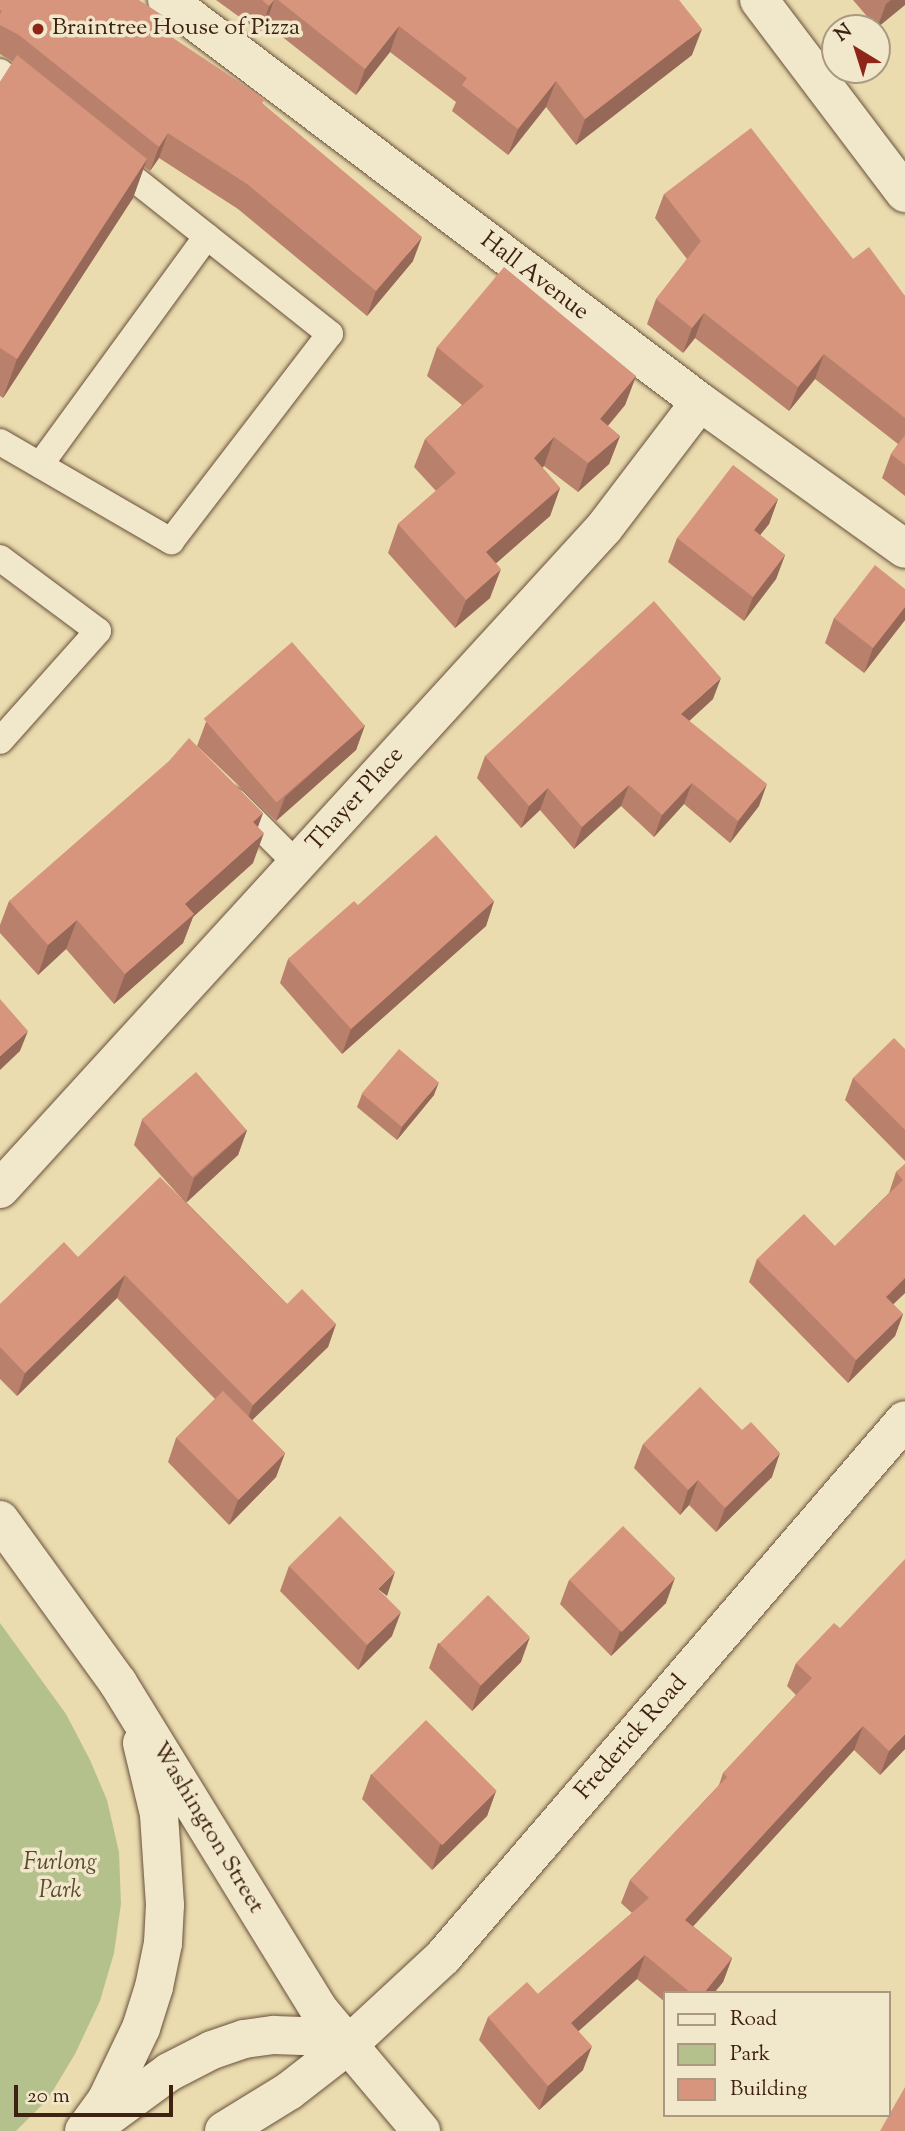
<!DOCTYPE html>
<html>
<head>
<meta charset="utf-8">
<style>
  body { margin:0 }
  #map { position:relative; width:905px; height:2131px; overflow:hidden; background:#eadcaf; font-family:"Sorts Mill Goudy",serif }
  div>[style] { position:absolute }
  .green>* { inset:0; background:#b5c18c }
  .roads { filter:drop-shadow(0 0 2px #6a503a) drop-shadow(0 0 2px #6a503a) }
  .service>* { height:26px; margin:-13px; padding:0 13px; transform-origin:13px; border-radius:13px; background:#f1e8cb }
  .minor>* { height:38px; margin:-19px; padding:0 19px; transform-origin:19px; border-radius:19px; background:#f1e8cb }
  .secondary>* { height:38px; margin:-19px; padding:0 19px; transform-origin:19px; border-radius:19px; background:#f1e8cb }
  .wall>* { inset:0; background:#b9806c }
  .shaded-wall>* { inset:0; background:#966858 }
  .building>* { inset:0; background:#d7957e; transform-origin:0 0 }
  .dots>* { width:19px; height:19px; translate:-50% -50%; box-sizing:border-box; border:4px solid #f1e8cb; border-radius:50% }
  span { translate:-50% -50%; white-space:nowrap; text-align:center; line-height:1.15; -webkit-text-stroke:7px #f1e8cb; paint-order:stroke }
  .poi-label { font-size:24px; color:#3f2113 }
  .left { translate:0 -50%; text-align:left }
  .street-label { font-size:24px; color:#3f2113 }
  .park-label { font-size:24px; color:#5c4931; font-style:italic }
  .legend { position:absolute; left:663px; top:1991px; width:228px; height:126px; box-sizing:border-box; background:#f1e8cb; border:2px solid #aa9881; margin:0; padding:9px 12px; list-style:none; font-size:21px; color:#3f2113 }
  .legend li { display:flex; align-items:center; gap:14px; height:35px }
  .legend b { width:35px; border:2px solid #aa9881 }
  .north { position:absolute; left:821px; top:14px; width:70px; height:70px; box-sizing:border-box; background:#f1e8cb; border:2px solid #aa9881; border-radius:50%; rotate:322deg; font-size:19px; font-weight:700; line-height:28px; text-align:center; color:#3f2113 }
  .north::after { content:''; display:block; margin:auto; width:24px; height:32px; background:#8f2418; clip-path:polygon(50% 0,100% 100%,50% 72%,0 100%) }
  .scale { position:absolute; left:14px; top:2085px; width:159px; height:32px; box-sizing:border-box; border:4px solid #3f2113; border-top:0; padding-left:9px; font-size:21px; line-height:24px; white-space:nowrap; color:#3f2113; -webkit-text-stroke:5px #f1e8cb; paint-order:stroke }
</style>
</head>
<body>
<div id="map">
  <div class="green">
    <i style="clip-path:polygon(0 1623px,66px 1714px,90px 1760px,107px 1800px,119px 1852px,121px 1904px,114px 1953px,100px 2001px,75px 2054px,48px 2099px,16px 2131px,0 2131px)"></i>
  </div>
  <div class="roads">
    <div class="service">
      <i style="left:0;top:72px;width:42px;rotate:38.2deg"></i>
      <i style="left:0;top:442px;width:198px;rotate:30.1deg"></i>
      <i style="left:171px;top:541px;width:261px;rotate:-52.5deg"></i>
      <i style="left:330px;top:334px;width:278px;rotate:-141.6deg"></i>
      <i style="left:40px;top:465px;width:283px;rotate:-53.9deg"></i>
      <i style="left:0;top:558px;width:122px;rotate:36.7deg"></i>
      <i style="left:98px;top:631px;width:147px;rotate:131.7deg"></i>
      <i style="left:234px;top:801px;width:89px;rotate:45deg"></i>
    </div>
    <div class="minor">
      <i style="left:167px;top:0;width:668px;rotate:37.02deg"></i>
      <i style="left:700px;top:402px;width:252px;rotate:35.6deg"></i>
      <i style="left:0;top:1189px;width:895px;rotate:-47.58deg"></i>
      <i style="left:604px;top:528px;width:158px;rotate:-52.7deg"></i>
      <i style="left:347px;top:2046px;width:131px;rotate:-42.8deg"></i>
      <i style="left:443px;top:1957px;width:708px;rotate:-49.29deg"></i>
    </div>
    <div class="secondary">
      <i style="left:759px;top:0;width:242px;rotate:52.9deg"></i>
      <i style="left:0;top:1520px;width:201px;rotate:54.1deg"></i>
      <i style="left:118px;top:1683px;width:385px;rotate:58.4deg"></i>
      <i style="left:320px;top:2011px;width:157px;rotate:49.9deg"></i>
      <i style="left:101px;top:2122px;width:84px;rotate:-36.3deg"></i>
      <i style="left:169px;top:2072px;width:48px;rotate:-27.1deg"></i>
      <i style="left:212px;top:2050px;width:34px;rotate:-19deg"></i>
      <i style="left:244px;top:2039px;width:30px;rotate:-8deg"></i>
      <i style="left:274px;top:2035px;width:35px;rotate:2deg"></i>
      <i style="left:309px;top:2036px;width:39px;rotate:15deg"></i>
      <i style="left:84px;top:2131px;width:39px;rotate:-54deg"></i>
      <i style="left:107px;top:2099px;width:79px;rotate:-64.4deg"></i>
      <i style="left:141px;top:2028px;width:43px;rotate:-72.4deg"></i>
      <i style="left:154px;top:1987px;width:45px;rotate:-78.4deg"></i>
      <i style="left:163px;top:1943px;width:38px;rotate:-87deg"></i>
      <i style="left:165px;top:1905px;width:91px;rotate:-93.8deg"></i>
      <i style="left:159px;top:1814px;width:73px;rotate:-103.5deg"></i>
      <i style="left:224px;top:2131px;width:76px;rotate:-31.6deg"></i>
      <i style="left:289px;top:2091px;width:73px;rotate:-37.8deg"></i>
    </div>
  </div>
  <div class="wall">
    <i style="clip-path:polygon(0 0,168px 19px,164px 32px,263px 104px,413px 261px,367px 316px,238px 209px,159px 158px,150px 171px,144px 167px,133px 198px,3px 398px,0 396px,0 82px,13px 62px,0 54px)"></i>
    <i style="clip-path:polygon(216px 0,679px 0,692px 55px,576px 145px,546px 107px,508px 155px,452px 111px,456px 102px,390px 52px,356px 95px,266px 24px,260px 32px)"></i>
    <i style="clip-path:polygon(853px 0,905px 0,877px 28px)"></i>
    <i style="clip-path:polygon(664px 194px,853px 259px,905px 296px,905px 496px,882px 478px,891px 454px,898px 444px,815px 379px,789px 411px,695px 338px,683px 353px,647px 324px,656px 299px,687px 259px,655px 218px)"></i>
    <i style="clip-path:polygon(437px 347px,636px 376px,625px 405px,608px 426px,620px 436px,609px 464px,578px 492px,544px 466px,542px 467px,560px 488px,550px 516px,496px 563px,490px 598px,455px 628px,388px 553px,398px 524px,436px 491px,414px 467px,425px 439px,462px 405px,427px 376px)"></i>
    <i style="clip-path:polygon(778px 499px,769px 524px,760px 535px,785px 555px,776px 579px,744px 621px,668px 562px,677px 538px)"></i>
    <i style="clip-path:polygon(905px 589px,905px 620px,864px 673px,825px 643px,834px 618px)"></i>
    <i style="clip-path:polygon(713px 699px,689px 721px,759px 806px,730px 843px,684px 804px,654px 837px,621px 806px,574px 849px,540px 810px,521px 828px,477px 778px,485px 756px)"></i>
    <i style="clip-path:polygon(206px 722px,365px 725px,356px 750px,276px 821px,197px 746px)"></i>
    <i style="clip-path:polygon(263px 813px,258px 827px,253px 863px,193px 917px,183px 943px,114px 1004px,66px 949px,38px 975px,0 933px,0 925px,9px 901px)"></i>
    <i style="clip-path:polygon(494px 901px,486px 926px,342px 1054px,280px 983px,288px 959px,358px 905px)"></i>
    <i style="clip-path:polygon(905px 1049px,905px 1161px,845px 1100px,853px 1078px)"></i>
    <i style="clip-path:polygon(362px 1094px,434px 1095px,397px 1140px,357px 1107px)"></i>
    <i style="clip-path:polygon(142px 1120px,247px 1130px,238px 1155px,186px 1202px,287px 1304px,336px 1324px,328px 1347px,252px 1420px,285px 1453px,276px 1477px,229px 1525px,168px 1462px,176px 1438px,215px 1399px,117px 1298px,17px 1396px,0 1379px,0 1304px,78px 1257px,182px 1199px,134px 1145px)"></i>
    <i style="clip-path:polygon(905px 1164px,905px 1293px,893px 1304px,903px 1314px,895px 1336px,848px 1383px,749px 1282px,757px 1259px,835px 1246px,889px 1193px,896px 1172px)"></i>
    <i style="clip-path:polygon(643px 1444px,772px 1477px,716px 1532px,689px 1505px,680px 1515px,634px 1468px)"></i>
    <i style="clip-path:polygon(289px 1566px,386px 1597px,392px 1636px,358px 1670px,280px 1591px)"></i>
    <i style="clip-path:polygon(569px 1580px,666px 1603px,611px 1656px,560px 1604px)"></i>
    <i style="clip-path:polygon(438px 1643px,521px 1662px,472px 1711px,429px 1668px)"></i>
    <i style="clip-path:polygon(796px 1663px,905px 1749px,880px 1775px,854px 1750px,693px 1926px,732px 1958px,723px 1982px,714px 1993px,665px 1993px,665px 2002px,637px 1979px,578px 2031px,583px 2070px,539px 2110px,479px 2040px,488px 2017px,538px 1994px,632px 1913px,621px 1903px,630px 1880px,719px 1785px,723px 1773px,796px 1695px,787px 1686px)"></i>
    <i style="clip-path:polygon(371px 1774px,496px 1791px,487px 1816px,432px 1870px,362px 1799px)"></i>
  </div>
  <div class="shaded-wall">
    <i style="clip-path:polygon(274px 0,266px 24px,260px 32px,269px 6px)"></i>
    <i style="clip-path:polygon(891px 0,905px 0,905px 5px,877px 28px,886px 4px)"></i>
    <i style="clip-path:polygon(399px 26px,390px 52px,356px 95px,365px 69px)"></i>
    <i style="clip-path:polygon(702px 29px,692px 55px,576px 145px,585px 119px)"></i>
    <i style="clip-path:polygon(556px 81px,546px 107px,508px 155px,518px 129px)"></i>
    <i style="clip-path:polygon(168px 133px,159px 158px,150px 171px,159px 147px)"></i>
    <i style="clip-path:polygon(147px 159px,133px 198px,3px 398px,17px 359px)"></i>
    <i style="clip-path:polygon(422px 237px,413px 261px,367px 316px,376px 291px)"></i>
    <i style="clip-path:polygon(704px 313px,695px 338px,683px 353px,692px 328px)"></i>
    <i style="clip-path:polygon(824px 354px,815px 379px,789px 411px,798px 387px)"></i>
    <i style="clip-path:polygon(636px 376px,625px 405px,589px 448px,600px 419px)"></i>
    <i style="clip-path:polygon(620px 436px,609px 464px,578px 492px,588px 463px)"></i>
    <i style="clip-path:polygon(554px 437px,544px 466px,524px 487px,534px 458px)"></i>
    <i style="clip-path:polygon(560px 488px,550px 516px,476px 581px,486px 552px)"></i>
    <i style="clip-path:polygon(778px 499px,769px 524px,745px 554px,754px 530px)"></i>
    <i style="clip-path:polygon(785px 555px,776px 579px,744px 621px,753px 597px)"></i>
    <i style="clip-path:polygon(501px 569px,490px 598px,455px 628px,466px 600px)"></i>
    <i style="clip-path:polygon(905px 607px,905px 620px,864px 673px,873px 648px)"></i>
    <i style="clip-path:polygon(721px 678px,713px 699px,673px 736px,681px 714px)"></i>
    <i style="clip-path:polygon(365px 725px,356px 750px,276px 821px,285px 797px)"></i>
    <i style="clip-path:polygon(692px 783px,684px 804px,654px 837px,662px 815px)"></i>
    <i style="clip-path:polygon(767px 784px,759px 806px,730px 843px,738px 821px)"></i>
    <i style="clip-path:polygon(629px 785px,621px 806px,574px 849px,582px 827px)"></i>
    <i style="clip-path:polygon(548px 788px,540px 810px,521px 828px,529px 806px)"></i>
    <i style="clip-path:polygon(263px 813px,252px 842px,253px 822px)"></i>
    <i style="clip-path:polygon(264px 833px,253px 863px,193px 917px,183px 943px,114px 1004px,125px 974px,185px 904px)"></i>
    <i style="clip-path:polygon(494px 901px,486px 926px,342px 1054px,351px 1029px)"></i>
    <i style="clip-path:polygon(77px 920px,66px 949px,38px 975px,48px 945px)"></i>
    <i style="clip-path:polygon(28px 1031px,20px 1051px,0 1070px,0 1056px)"></i>
    <i style="clip-path:polygon(439px 1082px,434px 1095px,397px 1140px,402px 1127px)"></i>
    <i style="clip-path:polygon(247px 1130px,238px 1155px,186px 1203px,194px 1178px)"></i>
    <i style="clip-path:polygon(125px 1275px,117px 1298px,17px 1396px,25px 1373px)"></i>
    <i style="clip-path:polygon(905px 1278px,905px 1293px,878px 1319px,886px 1297px)"></i>
    <i style="clip-path:polygon(903px 1314px,895px 1336px,848px 1383px,856px 1360px)"></i>
    <i style="clip-path:polygon(336px 1324px,328px 1347px,244px 1428px,253px 1405px)"></i>
    <i style="clip-path:polygon(285px 1453px,276px 1477px,229px 1525px,238px 1500px)"></i>
    <i style="clip-path:polygon(780px 1453px,772px 1477px,716px 1532px,725px 1508px)"></i>
    <i style="clip-path:polygon(698px 1480px,689px 1505px,680px 1515px,688px 1490px)"></i>
    <i style="clip-path:polygon(395px 1572px,387px 1596px,378px 1589px)"></i>
    <i style="clip-path:polygon(675px 1578px,666px 1603px,611px 1656px,620px 1631px)"></i>
    <i style="clip-path:polygon(401px 1612px,392px 1636px,358px 1670px,367px 1645px)"></i>
    <i style="clip-path:polygon(530px 1637px,521px 1662px,472px 1711px,480px 1686px)"></i>
    <i style="clip-path:polygon(863px 1726px,854px 1750px,677px 1944px,685px 1920px)"></i>
    <i style="clip-path:polygon(905px 1734px,905px 1749px,880px 1775px,889px 1751px)"></i>
    <i style="clip-path:polygon(496px 1791px,487px 1816px,432px 1870px,440px 1845px)"></i>
    <i style="clip-path:polygon(645px 1955px,637px 1979px,562px 2046px,571px 2023px)"></i>
    <i style="clip-path:polygon(732px 1958px,723px 1982px,714px 1993px,704px 1993px)"></i>
    <i style="clip-path:polygon(592px 2046px,583px 2070px,539px 2110px,548px 2086px)"></i>
  </div>
  <div class="building">
    <i style="clip-path:polygon(0 0,139px 0,168px 19px,161px 30px,265px 99px,262px 103px,422px 237px,376px 291px,247px 184px,168px 133px,159px 147px,19px 35px,0 25px,0 14px,2px 11px,0 10px)"></i>
    <i style="clip-path:polygon(262px 0,274px 0,269px 6px)"></i>
    <i style="clip-path:polygon(278px 0,679px 0,702px 29px,585px 119px,556px 81px,518px 129px,462px 85px,467px 78px,399px 26px,365px 69px)"></i>
    <i style="clip-path:polygon(17px 55px,147px 159px,17px 359px,0 348px,0 82px)"></i>
    <i style="clip-path:polygon(751px 128px,853px 259px,869px 247px,905px 296px,905px 418px,824px 354px,798px 387px,704px 313px,692px 328px,656px 299px,701px 241px,664px 194px)"></i>
    <i style="clip-path:polygon(504px 267px,636px 376px,600px 419px,620px 436px,588px 463px,554px 437px,534px 458px,560px 488px,486px 552px,501px 569px,466px 600px,398px 524px,456px 473px,425px 439px,484px 386px,437px 347px)"></i>
    <i style="clip-path:polygon(905px 435px,905px 465px,891px 454px)"></i>
    <i style="clip-path:polygon(733px 465px,778px 499px,754px 530px,785px 555px,753px 597px,677px 538px)"></i>
    <i style="clip-path:polygon(875px 565px,905px 589px,905px 607px,873px 648px,834px 618px)"></i>
    <i style="clip-path:polygon(654px 601px,721px 678px,681px 714px,767px 784px,738px 821px,692px 783px,662px 815px,629px 785px,582px 827px,548px 788px,529px 806px,485px 756px)"></i>
    <i style="left:292px;top:642px;width:111px;height:117px;rotate:49deg"></i>
    <i style="clip-path:polygon(189px 738px,263px 813px,253px 822px,264px 833px,185px 904px,194px 914px,125px 974px,77px 920px,48px 945px,9px 901px,169px 761px)"></i>
    <i style="clip-path:polygon(436px 835px,494px 901px,351px 1029px,288px 959px,354px 901px,358px 905px)"></i>
    <i style="clip-path:polygon(0 999px,28px 1031px,0 1056px)"></i>
    <i style="clip-path:polygon(894px 1038px,905px 1049px,905px 1130px,853px 1078px)"></i>
    <i style="left:399px;top:1049px;width:52px;height:58px;rotate:40deg"></i>
    <i style="left:196px;top:1072px;width:77px;height:72px;rotate:49deg"></i>
    <i style="clip-path:polygon(905px 1164px,905px 1278px,886px 1297px,903px 1314px,856px 1360px,757px 1259px,804px 1214px,835px 1246px,903px 1180px,896px 1172px)"></i>
    <i style="clip-path:polygon(160px 1177px,287px 1304px,302px 1289px,336px 1324px,253px 1405px,125px 1275px,25px 1373px,0 1347px,0 1304px,64px 1242px,78px 1257px)"></i>
    <i style="clip-path:polygon(700px 1387px,742px 1430px,751px 1422px,780px 1453px,725px 1508px,698px 1480px,688px 1490px,643px 1444px)"></i>
    <i style="left:223px;top:1391px;width:88px;height:66px;rotate:45deg"></i>
    <i style="clip-path:polygon(340px 1516px,395px 1572px,378px 1589px,401px 1612px,367px 1645px,289px 1566px)"></i>
    <i style="left:623px;top:1526px;width:74px;height:76px;rotate:45deg"></i>
    <i style="clip-path:polygon(905px 1559px,905px 1734px,889px 1751px,863px 1726px,685px 1920px,732px 1958px,704px 1993px,691px 1993px,645px 1955px,571px 2023px,592px 2046px,548px 2086px,488px 2017px,527px 1982px,538px 1994px,649px 1898px,630px 1880px,727px 1777px,723px 1773px,812px 1678px,796px 1663px,834px 1623px,840px 1628px)"></i>
    <i style="left:488px;top:1595px;width:59px;height:69px;rotate:45deg"></i>
    <i style="left:426px;top:1720px;width:100px;height:77px;rotate:45deg"></i>
    <i style="clip-path:polygon(905px 2087px,905px 2131px,880px 2131px,889px 2115px)"></i>
  </div>
  <div class="dots">
    <i style="left:38px;top:29px;background:#8f2418"></i>
  </div>
  <div class="poi-label">
    <span class="left" style="left:52px;top:29px">Braintree House of Pizza</span>
  </div>
  <div class="street-label">
    <span style="left:534px;top:277px;rotate:37deg">Hall Avenue</span>
    <span style="left:356px;top:800px;rotate:-48deg">Thayer Place</span>
    <span style="left:632px;top:1738px;rotate:-49deg">Frederick Road</span>
    <span style="left:207px;top:1828px;rotate:59deg">Washington Street</span>
  </div>
  <div class="park-label">
    <span style="left:60px;top:1878px">Furlong<br>Park</span>
  </div>
  <ul class="legend">
  <li><b style="height:9px;background:#f1e8cb"></b>Road</li>
  <li><b style="height:19px;background:#b5c18c"></b>Park</li>
  <li><b style="height:19px;background:#d7957e"></b>Building</li>
  </ul>
  <div class="north">N</div>
  <div class="scale">20 m</div>
</div>
</body>
</html>
